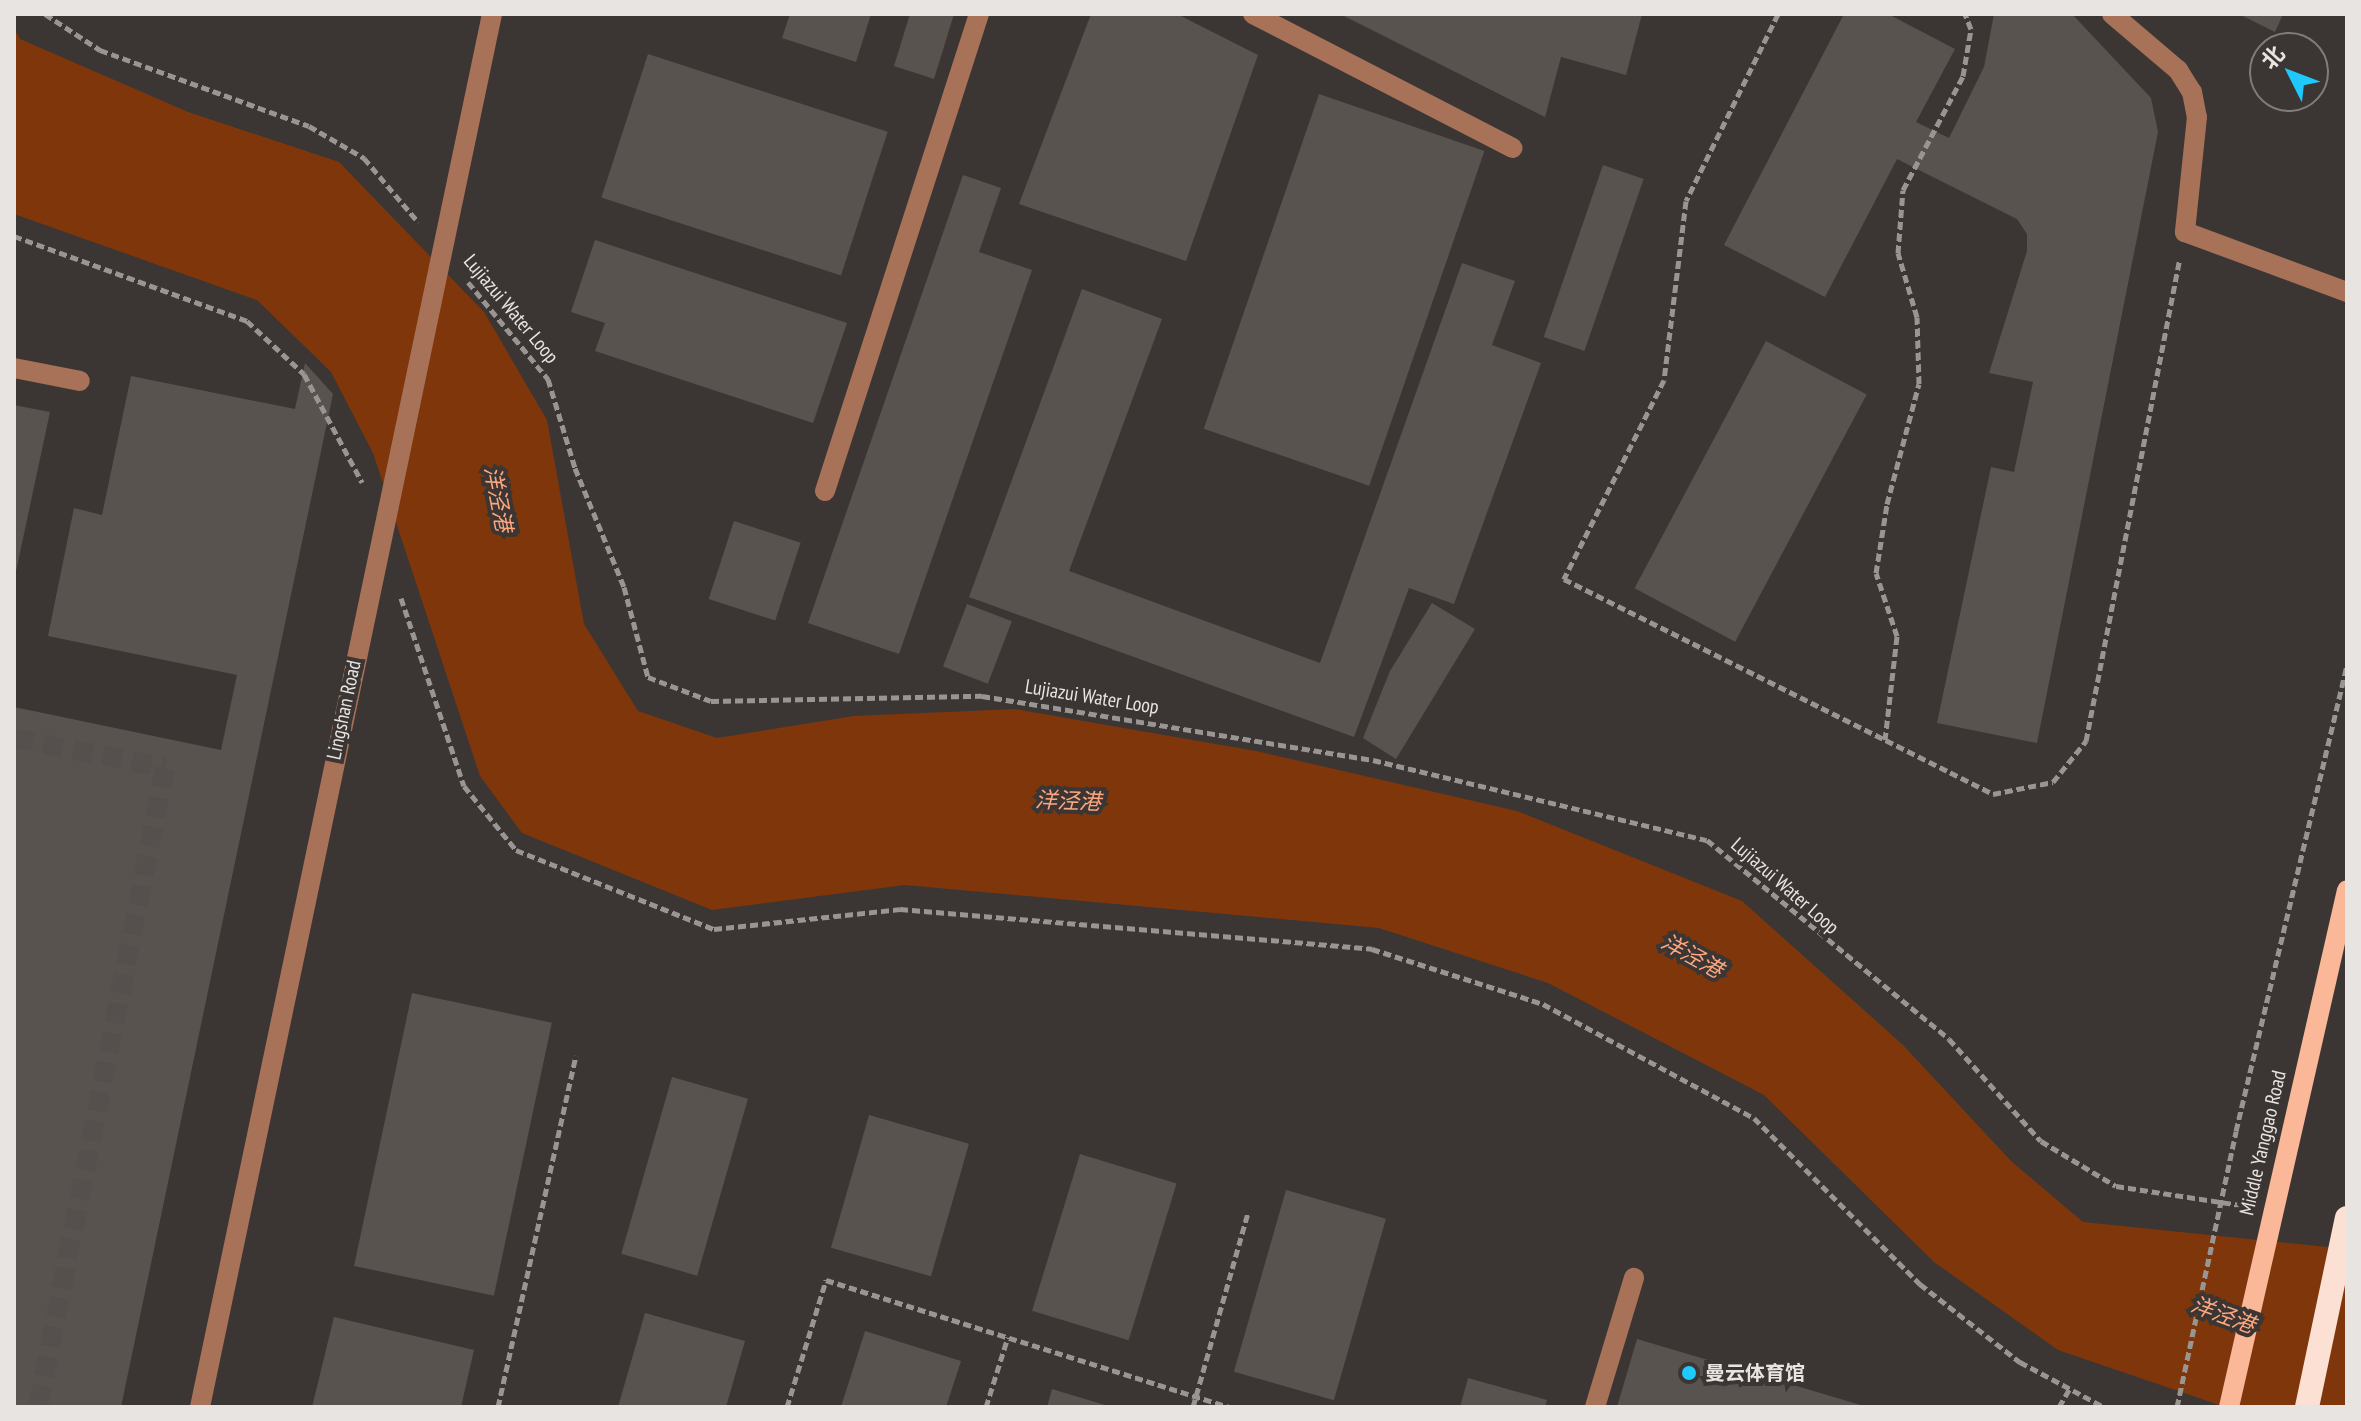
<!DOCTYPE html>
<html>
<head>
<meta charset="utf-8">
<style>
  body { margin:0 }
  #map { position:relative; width:2361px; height:1421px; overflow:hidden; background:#3b3633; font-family:"PT Sans Narrow","Noto Sans SC",sans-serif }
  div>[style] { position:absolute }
  .water>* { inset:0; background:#7f360b }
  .building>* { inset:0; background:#595350; transform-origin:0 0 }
  .minor-tunnel>* { height:20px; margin-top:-10px; transform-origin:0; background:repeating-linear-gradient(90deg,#55504d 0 20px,transparent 0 30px) }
  .path>* { height:5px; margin-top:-2.5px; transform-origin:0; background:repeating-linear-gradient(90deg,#999592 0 8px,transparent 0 12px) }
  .minor>* { height:20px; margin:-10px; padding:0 10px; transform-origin:10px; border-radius:10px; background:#a87259 }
  .major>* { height:20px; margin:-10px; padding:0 10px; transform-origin:10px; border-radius:10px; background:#fab899 }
  .highway>* { height:24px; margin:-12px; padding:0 12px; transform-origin:12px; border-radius:12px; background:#fbe0d3 }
  .dots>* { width:22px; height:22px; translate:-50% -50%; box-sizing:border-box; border:4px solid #3b3633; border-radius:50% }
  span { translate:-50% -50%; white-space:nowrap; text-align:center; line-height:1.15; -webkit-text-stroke:8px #3b3633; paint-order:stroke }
  .street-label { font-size:20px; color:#e7e4e2 }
  .poi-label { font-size:20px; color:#e7e4e2; font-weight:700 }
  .left { translate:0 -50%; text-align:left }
  .water-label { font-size:22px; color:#fca77f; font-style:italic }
  .frame { position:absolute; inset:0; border:16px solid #e7e4e2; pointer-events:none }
  .north { position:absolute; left:2249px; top:32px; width:80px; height:80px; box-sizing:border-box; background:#3b3633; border:2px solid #807c79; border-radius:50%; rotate:312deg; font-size:22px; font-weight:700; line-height:32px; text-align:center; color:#e7e4e2 }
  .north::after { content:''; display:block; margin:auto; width:28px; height:36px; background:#20c9fd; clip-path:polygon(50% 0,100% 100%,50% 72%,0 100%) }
</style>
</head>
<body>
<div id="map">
  <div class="water">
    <i style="clip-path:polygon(14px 28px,20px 39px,188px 112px,339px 162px,484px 312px,547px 420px,584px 624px,638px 711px,717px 738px,854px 716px,1015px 709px,1256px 751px,1517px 811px,1742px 901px,1903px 1045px,2011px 1161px,2083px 1222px,2347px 1249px,2347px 1407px,2225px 1407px,2058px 1350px,1934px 1262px,1764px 1095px,1548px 983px,1379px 928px,905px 885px,712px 910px,522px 833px,480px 776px,373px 453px,331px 372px,257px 300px,14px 214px)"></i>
  </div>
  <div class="building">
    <i style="clip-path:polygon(790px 14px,871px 14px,856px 62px,782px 38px)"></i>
    <i style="clip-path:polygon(910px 14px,954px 14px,934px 79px,894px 66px)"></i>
    <i style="clip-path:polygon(1091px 14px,1177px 14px,1258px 55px,1186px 261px,1019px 204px)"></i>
    <i style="clip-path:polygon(1340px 14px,1642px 14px,1626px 75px,1561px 57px,1545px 117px)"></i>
    <i style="clip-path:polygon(1844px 14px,1888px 14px,1955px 49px,1916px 122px,1949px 138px,1984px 67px,1994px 14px,2072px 14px,2151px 98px,2158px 132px,2037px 743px,1937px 723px,1991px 467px,2014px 472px,2033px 382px,1989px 373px,2027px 251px,2027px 234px,2017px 219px,1897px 159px,1825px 297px,1724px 245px)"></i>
    <i style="clip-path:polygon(2239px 14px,2283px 14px,2275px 32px)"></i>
    <i style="left:648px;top:54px;width:252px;height:151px;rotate:18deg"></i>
    <i style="left:1319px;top:94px;width:175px;height:354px;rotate:19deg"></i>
    <i style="left:1603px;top:165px;width:43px;height:182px;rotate:19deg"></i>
    <i style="clip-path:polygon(963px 175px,1001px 188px,979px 252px,1032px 270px,899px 654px,808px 623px)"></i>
    <i style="clip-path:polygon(595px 240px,847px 323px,813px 423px,595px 351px,605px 323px,571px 312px)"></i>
    <i style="clip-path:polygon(1462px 263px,1515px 281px,1492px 345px,1541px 363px,1454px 604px,1409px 588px,1354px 737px,969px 597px,1082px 289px,1162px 319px,1069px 571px,1320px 663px)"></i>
    <i style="left:1766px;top:341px;width:114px;height:280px;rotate:28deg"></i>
    <i style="clip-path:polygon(305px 363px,333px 394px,121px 1407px,14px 1407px,14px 707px,221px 750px,237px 675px,48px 636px,74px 508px,102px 515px,131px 376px,295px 409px)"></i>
    <i style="clip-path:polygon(14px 405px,50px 412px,15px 576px,14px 576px)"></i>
    <i style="left:734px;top:521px;width:70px;height:82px;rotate:18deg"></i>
    <i style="clip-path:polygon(1432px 603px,1475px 629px,1396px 759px,1363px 738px,1390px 671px)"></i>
    <i style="left:967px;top:604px;width:48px;height:67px;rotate:21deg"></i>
    <i style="left:412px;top:993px;width:143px;height:279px;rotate:12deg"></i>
    <i style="left:672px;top:1077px;width:79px;height:184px;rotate:16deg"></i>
    <i style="left:869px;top:1115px;width:104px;height:138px;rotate:16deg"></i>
    <i style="left:1080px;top:1154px;width:101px;height:164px;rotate:17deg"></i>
    <i style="left:1286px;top:1190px;width:104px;height:189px;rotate:16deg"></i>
    <i style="clip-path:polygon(645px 1313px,745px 1341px,726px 1407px,618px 1407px)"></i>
    <i style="clip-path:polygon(334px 1317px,474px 1350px,461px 1407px,312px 1407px)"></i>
    <i style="clip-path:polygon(865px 1331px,961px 1361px,946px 1407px,841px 1407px)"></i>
    <i style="clip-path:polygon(1637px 1339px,1864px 1406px,1864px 1407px,1617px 1407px)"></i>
    <i style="clip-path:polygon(1468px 1378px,1547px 1400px,1545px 1407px,1460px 1407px)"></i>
    <i style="clip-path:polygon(1052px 1389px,1108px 1406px,1108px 1407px,1047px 1407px)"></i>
  </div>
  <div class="minor-tunnel">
    <i style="left:14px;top:738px;width:154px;rotate:11.2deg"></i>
    <i style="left:165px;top:768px;width:651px;rotate:101.24deg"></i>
  </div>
  <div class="path">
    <i style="left:45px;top:14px;width:66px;rotate:33.2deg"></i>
    <i style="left:100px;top:50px;width:222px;rotate:20deg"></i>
    <i style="left:309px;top:126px;width:64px;rotate:30.2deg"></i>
    <i style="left:364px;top:158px;width:84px;rotate:49.8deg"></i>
    <i style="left:1778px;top:14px;width:208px;rotate:116.2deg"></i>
    <i style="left:1686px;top:201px;width:180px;rotate:97deg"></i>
    <i style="left:1664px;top:380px;width:223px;rotate:116.7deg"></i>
    <i style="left:1564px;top:579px;width:480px;rotate:26.6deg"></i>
    <i style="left:1993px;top:794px;width:61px;rotate:-11.3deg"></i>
    <i style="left:2053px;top:782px;width:53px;rotate:-51.2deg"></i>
    <i style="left:2086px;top:741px;width:489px;rotate:-79deg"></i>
    <i style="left:14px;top:236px;width:248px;rotate:20deg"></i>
    <i style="left:247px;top:321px;width:78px;rotate:42.9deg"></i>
    <i style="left:304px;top:374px;width:123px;rotate:61.8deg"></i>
    <i style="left:468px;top:282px;width:126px;rotate:50.5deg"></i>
    <i style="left:548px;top:379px;width:93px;rotate:73.1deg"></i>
    <i style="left:575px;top:468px;width:129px;rotate:67.6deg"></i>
    <i style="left:624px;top:587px;width:93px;rotate:75.1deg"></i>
    <i style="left:648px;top:677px;width:67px;rotate:20.9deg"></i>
    <i style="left:711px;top:701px;width:271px;rotate:-1.1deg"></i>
    <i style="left:982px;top:696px;width:396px;rotate:9.3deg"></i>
    <i style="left:1373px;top:760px;width:343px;rotate:13.5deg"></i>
    <i style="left:1707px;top:840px;width:313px;rotate:39.4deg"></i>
    <i style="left:1949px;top:1039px;width:137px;rotate:48deg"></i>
    <i style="left:2041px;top:1141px;width:87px;rotate:31deg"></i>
    <i style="left:2116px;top:1186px;width:133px;rotate:8.7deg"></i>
    <i style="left:401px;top:598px;width:198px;rotate:71.5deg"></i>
    <i style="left:464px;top:786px;width:82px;rotate:50.9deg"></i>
    <i style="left:516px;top:850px;width:213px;rotate:21.8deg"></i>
    <i style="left:714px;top:929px;width:187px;rotate:-6.1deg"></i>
    <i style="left:900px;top:909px;width:474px;rotate:4.8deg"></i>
    <i style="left:1372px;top:949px;width:180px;rotate:17.8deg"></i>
    <i style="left:1543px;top:1004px;width:240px;rotate:28.4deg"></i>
    <i style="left:1754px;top:1118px;width:235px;rotate:45deg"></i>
    <i style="left:1920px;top:1284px;width:127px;rotate:38deg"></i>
    <i style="left:2020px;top:1362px;width:95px;rotate:28.2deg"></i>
    <i style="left:1885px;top:740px;width:105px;rotate:-83.4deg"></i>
    <i style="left:1897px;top:636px;width:66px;rotate:-108.4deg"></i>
    <i style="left:1876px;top:573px;width:70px;rotate:-80.9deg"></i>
    <i style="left:1887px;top:504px;width:124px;rotate:-75.1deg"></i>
    <i style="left:1919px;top:384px;width:67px;rotate:-91.7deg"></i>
    <i style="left:1917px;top:317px;width:67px;rotate:-106.5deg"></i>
    <i style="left:1898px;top:253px;width:63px;rotate:-85.5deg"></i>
    <i style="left:1903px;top:190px;width:129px;rotate:-62.2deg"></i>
    <i style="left:1963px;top:76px;width:48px;rotate:-80.3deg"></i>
    <i style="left:1971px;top:29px;width:16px;rotate:-112deg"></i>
    <i style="left:498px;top:1407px;width:360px;rotate:-77.5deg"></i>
    <i style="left:787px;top:1407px;width:133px;rotate:-72.9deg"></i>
    <i style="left:826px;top:1280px;width:423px;rotate:17.5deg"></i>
    <i style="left:986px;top:1407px;width:73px;rotate:-72.6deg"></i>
    <i style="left:1193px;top:1407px;width:202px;rotate:-74.2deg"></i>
    <i style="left:2059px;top:1407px;width:22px;rotate:-60deg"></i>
    <i style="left:2177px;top:1407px;width:282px;rotate:-77.9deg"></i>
    <i style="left:2236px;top:1131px;width:480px;rotate:-76.6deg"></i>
  </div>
  <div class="minor">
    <i style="left:1253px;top:14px;width:292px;rotate:27.3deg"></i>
    <i style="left:2112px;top:14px;width:87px;rotate:40.3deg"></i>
    <i style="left:2178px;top:70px;width:26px;rotate:58deg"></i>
    <i style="left:2192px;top:92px;width:25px;rotate:79deg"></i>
    <i style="left:2197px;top:117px;width:116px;rotate:96deg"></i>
    <i style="left:2185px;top:232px;width:173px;rotate:20.3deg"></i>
    <i style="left:14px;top:368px;width:67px;rotate:11.1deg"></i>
    <i style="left:825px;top:491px;width:501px;rotate:-72.11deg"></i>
    <i style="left:200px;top:1407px;width:1423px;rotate:-78.16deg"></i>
    <i style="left:1595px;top:1407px;width:135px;rotate:-73.2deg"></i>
  </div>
  <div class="major">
    <i style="left:2229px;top:1407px;width:530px;rotate:-77.14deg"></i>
  </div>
  <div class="highway">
    <i style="left:2307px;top:1407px;width:193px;rotate:-78.1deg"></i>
  </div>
  <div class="dots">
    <i style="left:1689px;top:1373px;background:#20c9fd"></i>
  </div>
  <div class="street-label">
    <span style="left:511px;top:309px;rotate:50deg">Lujiazui Water Loop</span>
    <span style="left:1092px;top:697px;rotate:9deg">Lujiazui Water Loop</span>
    <span style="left:344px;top:710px;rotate:-78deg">Lingshan Road</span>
    <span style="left:1785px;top:886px;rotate:41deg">Lujiazui Water Loop</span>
    <span style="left:2263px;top:1143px;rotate:-77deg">Middle Yanggao Road</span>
  </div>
  <div class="poi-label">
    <span class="left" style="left:1705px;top:1373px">曼云体育馆</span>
  </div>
  <div class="water-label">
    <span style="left:498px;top:499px;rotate:79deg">洋泾港</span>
    <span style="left:1068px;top:801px;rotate:2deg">洋泾港</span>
    <span style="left:1692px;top:956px;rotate:29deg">洋泾港</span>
    <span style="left:2223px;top:1315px;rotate:20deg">洋泾港</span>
  </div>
  <div class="frame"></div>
  <div class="north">北</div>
</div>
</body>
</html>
